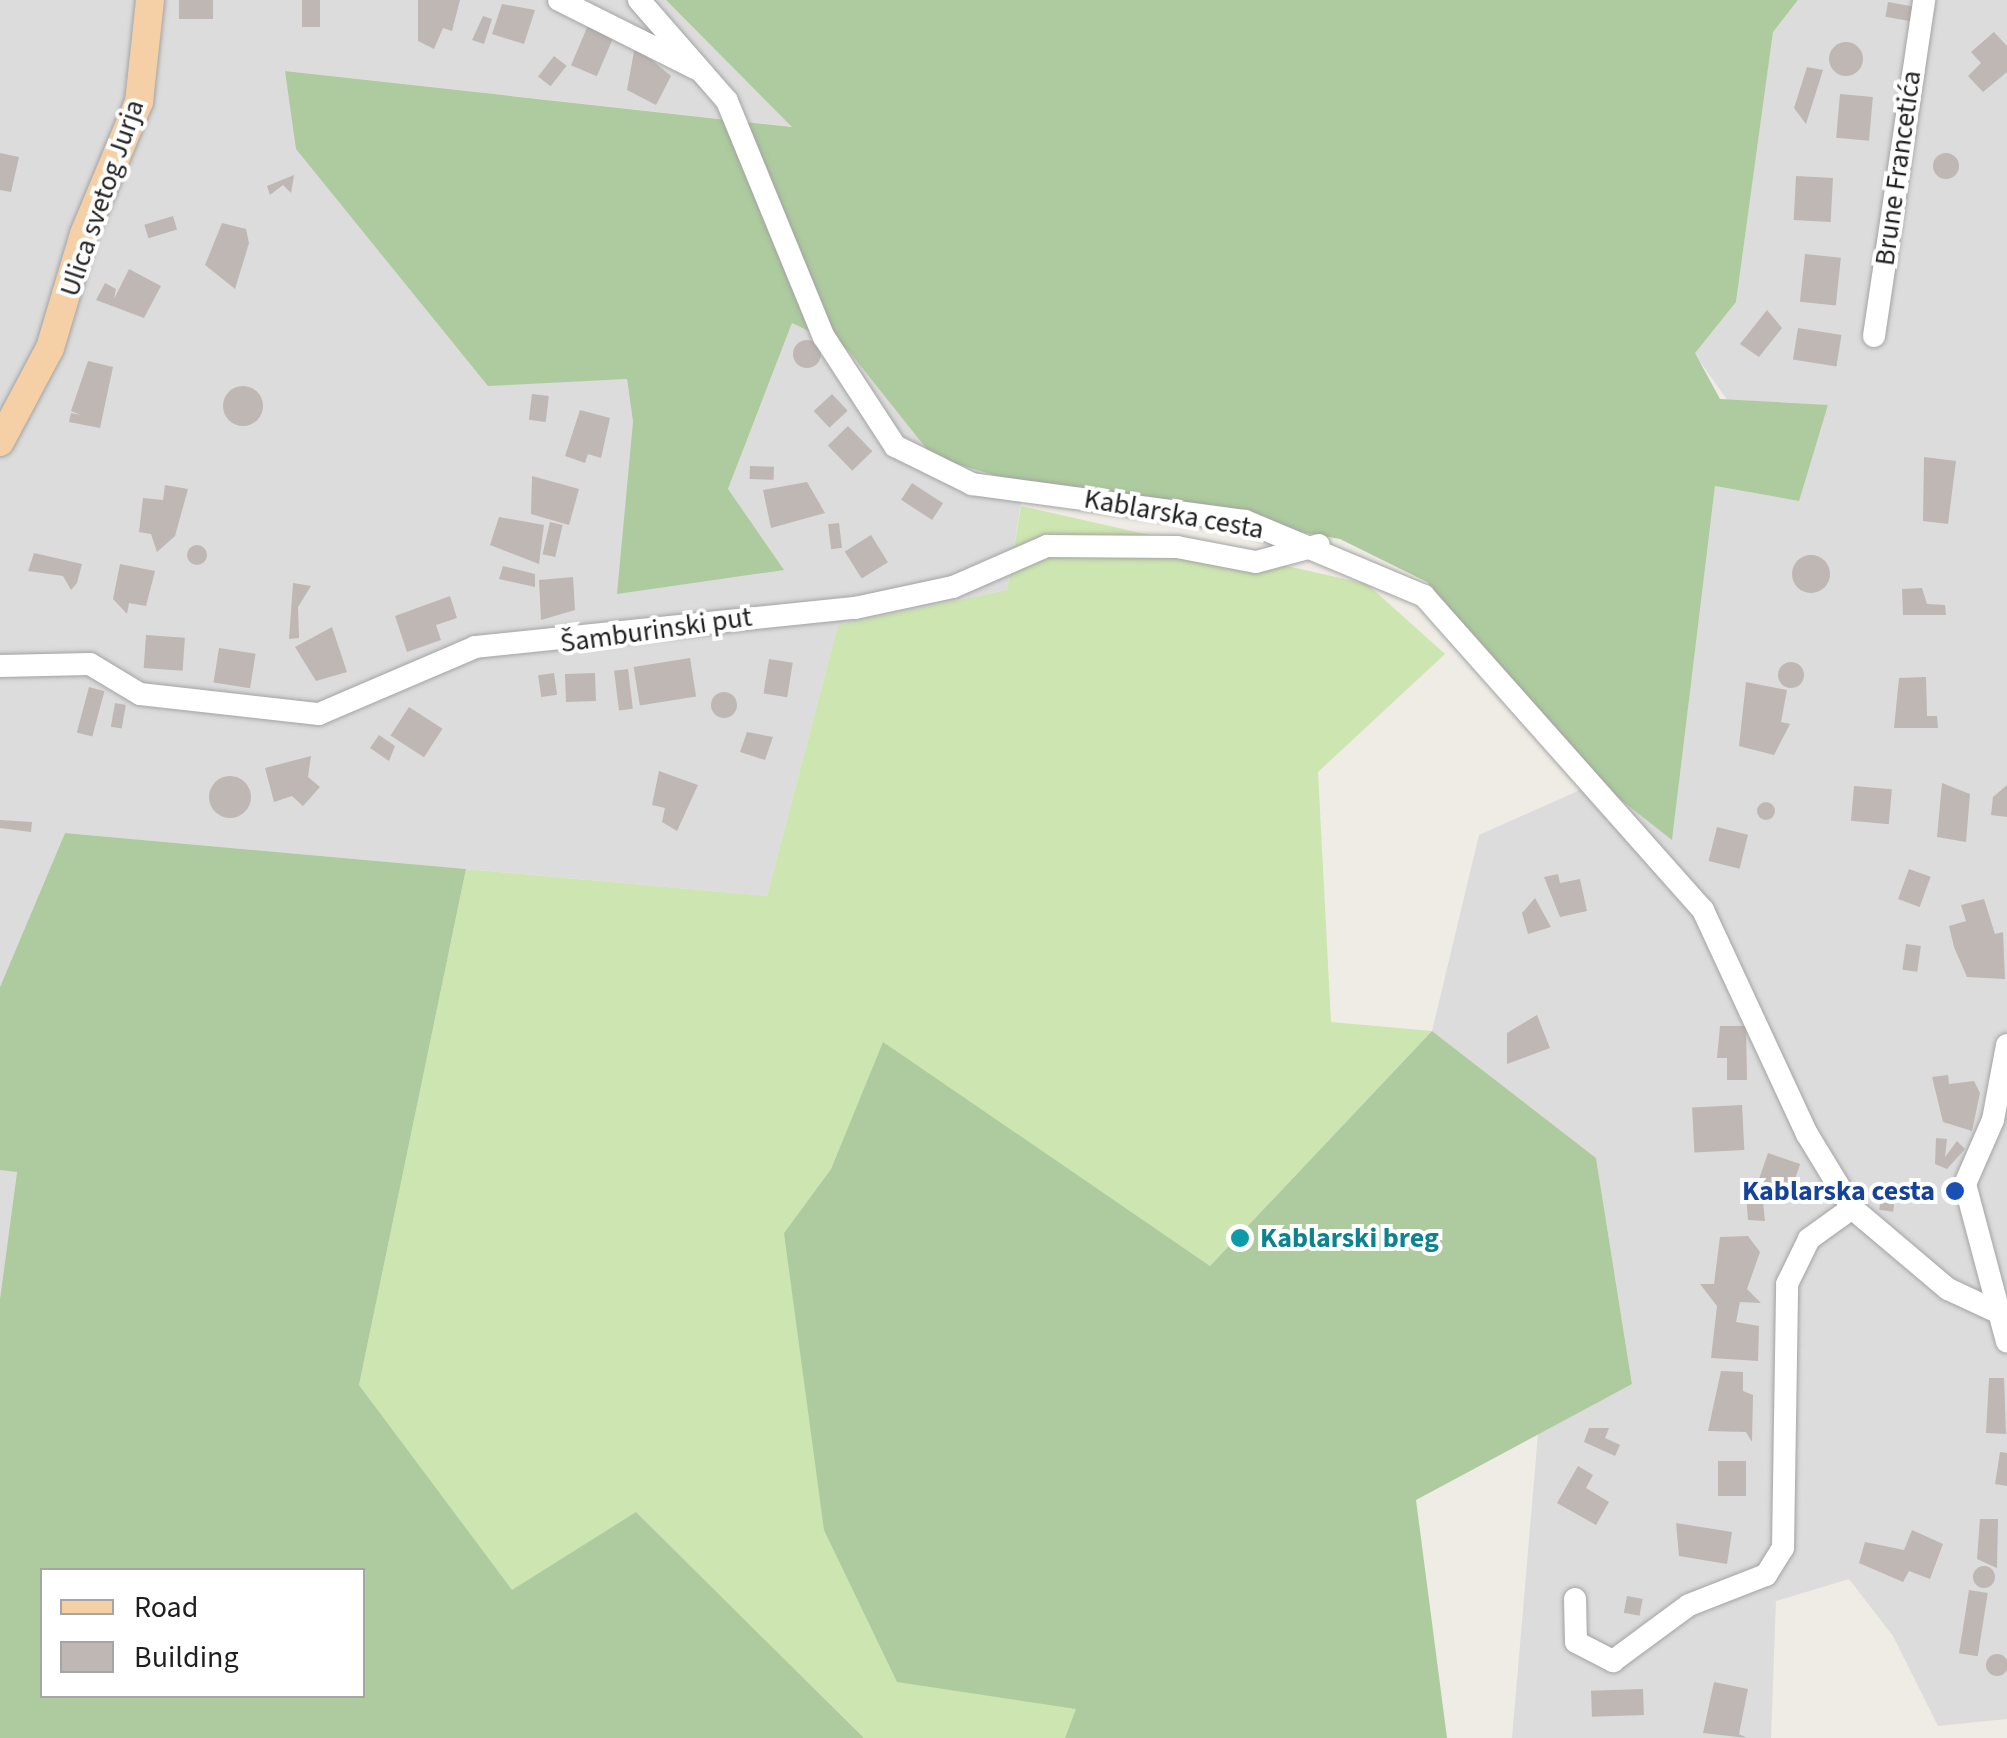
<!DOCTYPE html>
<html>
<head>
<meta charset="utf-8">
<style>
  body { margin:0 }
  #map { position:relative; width:2007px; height:1738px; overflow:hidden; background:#efece6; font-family:"Source Sans 3",sans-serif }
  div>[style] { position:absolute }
  .residential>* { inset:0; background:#dddcdc }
  .grass>* { inset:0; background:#cde5b0 }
  .forest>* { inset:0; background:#adcb9e }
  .building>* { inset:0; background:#bfb7b3; transform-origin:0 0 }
  .round { border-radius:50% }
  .roads { filter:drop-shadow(0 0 2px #a3a3a3) drop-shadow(0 0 2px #a3a3a3) }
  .minor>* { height:22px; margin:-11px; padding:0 11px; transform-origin:11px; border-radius:11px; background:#fff }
  .major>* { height:28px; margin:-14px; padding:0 14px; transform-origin:14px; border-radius:14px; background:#f5cfa5 }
  .dots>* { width:28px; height:28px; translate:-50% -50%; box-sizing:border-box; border:5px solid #fff; border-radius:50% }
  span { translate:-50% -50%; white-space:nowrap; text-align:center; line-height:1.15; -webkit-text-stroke:8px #fff; paint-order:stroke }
  .street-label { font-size:28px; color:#1f1f1f }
  .transit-label { font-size:28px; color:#164399; font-weight:700 }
  .right { translate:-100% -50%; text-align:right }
  .culture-label { font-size:28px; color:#0d838f; font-weight:700 }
  .left { translate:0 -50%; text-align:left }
  .legend { position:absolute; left:40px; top:1568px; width:325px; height:130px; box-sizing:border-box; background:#fff; border:2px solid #a5a5a5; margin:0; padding:12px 18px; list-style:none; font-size:30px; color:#1f1f1f }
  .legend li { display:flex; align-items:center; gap:20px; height:50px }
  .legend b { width:50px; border:2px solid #a5a5a5 }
</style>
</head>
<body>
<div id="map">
  <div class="residential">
    <i style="clip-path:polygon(0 0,666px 0,794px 127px,286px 71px,488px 385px,627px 379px,633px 422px,728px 489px,792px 323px,848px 349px,933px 457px,1024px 484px,1007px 590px,838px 625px,767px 896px,65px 833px,0 987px)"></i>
    <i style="clip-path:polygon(1798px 0,2007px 0,2007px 1719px,1938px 1726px,1893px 1636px,1849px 1579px,1776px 1601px,1771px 1738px,1512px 1738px,1538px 1434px,1632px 1383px,1596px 1158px,1432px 1031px,1479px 835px,1598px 782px,1672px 839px,1715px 486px,1799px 501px,1694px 353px,1736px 302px,1773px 31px)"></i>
    <i style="clip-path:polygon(0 1170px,17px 1171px,0 1299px)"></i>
  </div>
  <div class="grass">
    <i style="clip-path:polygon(1021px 506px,1367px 584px,1445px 654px,1318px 772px,1331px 1022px,1432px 1031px,1210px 1266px,883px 1043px,831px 1169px,784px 1233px,1077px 1709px,1065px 1738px,864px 1738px,636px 1512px,512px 1591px,359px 1385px,466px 869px,767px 896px,838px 625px,1007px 590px)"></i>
  </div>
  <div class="forest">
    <i style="clip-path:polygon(666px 0,1798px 0,1773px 32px,1736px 302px,1695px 353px,1720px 399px,1828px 405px,1799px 501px,1715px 486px,1672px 840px,1598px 782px,1427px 582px,1340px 539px,1024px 484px,933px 457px,848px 350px,792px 323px,728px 489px,784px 570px,617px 594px,633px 422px,627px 379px,488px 386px,296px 149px,285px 71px,792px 127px)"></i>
    <i style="clip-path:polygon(evenodd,65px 833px,466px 869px,359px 1385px,512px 1590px,636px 1512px,864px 1738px,0 1738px,0 1299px,17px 1172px,0 1170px,0 987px,65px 833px,42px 1570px,362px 1570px,362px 1696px,42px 1696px,42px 1570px)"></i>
    <i style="clip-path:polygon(1432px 1031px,1596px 1158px,1632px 1384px,1416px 1500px,1447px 1738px,1065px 1738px,1076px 1709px,897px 1682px,824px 1530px,784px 1233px,831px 1169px,883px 1042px,1210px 1266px)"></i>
  </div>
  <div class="building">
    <i style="left:179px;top:0;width:34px;height:19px"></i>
    <i style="left:302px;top:0;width:18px;height:27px"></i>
    <i style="clip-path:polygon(418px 0,460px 0,452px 31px,443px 28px,434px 49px,418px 41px)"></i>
    <i style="left:1888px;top:2px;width:27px;height:15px;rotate:10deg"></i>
    <i style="clip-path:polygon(502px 4px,535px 10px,524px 44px,492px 34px)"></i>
    <i style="clip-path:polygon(483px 16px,492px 19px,484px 44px,472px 40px)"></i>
    <i style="left:589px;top:23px;width:28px;height:46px;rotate:23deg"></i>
    <i style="clip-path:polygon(1994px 32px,2007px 46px,2007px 72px,1983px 92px,1968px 76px,1981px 63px,1971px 52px)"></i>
    <i class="round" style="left:1829px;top:42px;width:34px;height:34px"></i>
    <i style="clip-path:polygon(635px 46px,671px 76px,656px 105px,627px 90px)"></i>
    <i style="left:554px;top:56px;width:16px;height:26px;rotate:38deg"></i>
    <i style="clip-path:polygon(1807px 67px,1823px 70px,1806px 124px,1794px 108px)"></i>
    <i style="left:1840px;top:94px;width:33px;height:44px;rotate:5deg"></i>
    <i style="clip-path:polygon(0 153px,19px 157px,11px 192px,0 190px)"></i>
    <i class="round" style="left:1933px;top:153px;width:26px;height:26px"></i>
    <i style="clip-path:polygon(294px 175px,291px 193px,283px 185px,270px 195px,267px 186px)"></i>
    <i style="left:1796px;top:176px;width:37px;height:44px;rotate:3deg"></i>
    <i style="left:173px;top:216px;width:14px;height:30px;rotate:73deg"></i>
    <i style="clip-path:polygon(222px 223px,246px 229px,249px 243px,235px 289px,205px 265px)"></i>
    <i style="left:1805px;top:254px;width:36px;height:48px;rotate:6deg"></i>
    <i style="clip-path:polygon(129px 269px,161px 286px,144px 318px,96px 300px,105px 283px,116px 289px,114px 299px)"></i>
    <i style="clip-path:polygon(1767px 310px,1782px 328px,1759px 357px,1740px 344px)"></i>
    <i style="left:1798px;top:328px;width:44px;height:32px;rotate:9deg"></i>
    <i class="round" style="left:793px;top:340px;width:28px;height:28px"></i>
    <i style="clip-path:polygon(88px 361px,113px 367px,100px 428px,69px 422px,71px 413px,81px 415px,71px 411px)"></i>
    <i class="round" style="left:223px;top:386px;width:40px;height:40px"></i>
    <i style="left:532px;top:394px;width:17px;height:26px;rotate:7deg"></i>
    <i style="left:832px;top:394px;width:23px;height:25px;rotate:47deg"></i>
    <i style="clip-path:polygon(580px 410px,610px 418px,601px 458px,588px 454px,585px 463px,565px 456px)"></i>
    <i style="left:848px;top:426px;width:35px;height:28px;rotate:46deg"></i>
    <i style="clip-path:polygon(1924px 457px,1956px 461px,1948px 524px,1923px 521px)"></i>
    <i style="left:750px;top:466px;width:24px;height:13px;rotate:2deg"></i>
    <i style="clip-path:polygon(532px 476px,579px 489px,569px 525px,531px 514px)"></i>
    <i style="clip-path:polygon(807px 482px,825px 513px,771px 528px,763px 490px)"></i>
    <i style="left:912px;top:483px;width:37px;height:20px;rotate:33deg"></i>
    <i style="clip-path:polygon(165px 485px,188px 489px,175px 536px,157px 552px,151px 534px,139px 532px,143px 498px,163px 500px)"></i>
    <i style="clip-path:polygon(499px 517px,544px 525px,539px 564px,490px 545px)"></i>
    <i style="left:550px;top:522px;width:13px;height:33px;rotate:13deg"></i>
    <i style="left:839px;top:523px;width:25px;height:11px;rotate:83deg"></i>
    <i style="left:871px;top:535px;width:32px;height:31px;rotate:58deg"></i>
    <i class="round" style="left:187px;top:545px;width:20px;height:20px"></i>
    <i style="clip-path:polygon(34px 553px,82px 564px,77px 583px,71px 590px,63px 576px,28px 571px)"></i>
    <i class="round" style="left:1792px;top:555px;width:38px;height:38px"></i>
    <i style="clip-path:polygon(120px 564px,155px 571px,146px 606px,129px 603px,127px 614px,113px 599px)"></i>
    <i style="clip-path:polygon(503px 566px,535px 574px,535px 587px,499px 579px)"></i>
    <i style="clip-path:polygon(573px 577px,575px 610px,541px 620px,539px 580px)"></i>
    <i style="clip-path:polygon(293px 583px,311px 586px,298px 607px,299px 638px,289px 639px)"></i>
    <i style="clip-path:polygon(1922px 588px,1927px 604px,1945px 605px,1946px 615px,1903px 615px,1902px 589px)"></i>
    <i style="clip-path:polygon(450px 596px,457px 618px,436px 625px,441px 640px,407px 652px,395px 616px)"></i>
    <i style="clip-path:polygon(332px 627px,347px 672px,316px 681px,295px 647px)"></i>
    <i style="left:146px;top:635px;width:39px;height:33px;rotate:4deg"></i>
    <i style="left:219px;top:648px;width:37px;height:35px;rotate:9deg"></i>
    <i style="left:690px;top:658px;width:39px;height:57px;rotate:81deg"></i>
    <i style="left:769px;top:659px;width:24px;height:35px;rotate:9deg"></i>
    <i class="round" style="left:1778px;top:662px;width:26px;height:26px"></i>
    <i style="left:628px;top:669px;width:40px;height:14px;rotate:83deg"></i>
    <i style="left:554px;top:673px;width:22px;height:16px;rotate:82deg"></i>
    <i style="left:595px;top:673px;width:28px;height:30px;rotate:88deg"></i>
    <i style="clip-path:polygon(1926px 677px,1927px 716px,1937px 716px,1938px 728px,1894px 728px,1899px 678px)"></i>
    <i style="clip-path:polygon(1746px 682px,1787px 690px,1781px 722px,1790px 724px,1774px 755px,1739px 746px)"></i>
    <i style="left:89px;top:687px;width:16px;height:47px;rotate:15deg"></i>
    <i class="round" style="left:711px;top:692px;width:26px;height:26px"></i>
    <i style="left:115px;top:703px;width:11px;height:24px;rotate:10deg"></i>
    <i style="left:409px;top:707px;width:40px;height:34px;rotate:33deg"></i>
    <i style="clip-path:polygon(747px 732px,773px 737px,765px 760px,740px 752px)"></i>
    <i style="clip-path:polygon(379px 735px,395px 746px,389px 761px,370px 748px)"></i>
    <i style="clip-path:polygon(311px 756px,308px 777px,320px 787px,303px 806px,292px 796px,274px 802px,265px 768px)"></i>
    <i style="clip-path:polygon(659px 771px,698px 785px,677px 831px,662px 822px,665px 808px,652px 805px)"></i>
    <i class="round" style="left:209px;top:776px;width:42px;height:42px"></i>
    <i style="clip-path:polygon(1942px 783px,1970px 794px,1966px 842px,1937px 837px)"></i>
    <i style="clip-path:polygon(2007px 785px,2007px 817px,1991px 815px,1993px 797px)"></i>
    <i style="left:1854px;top:786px;width:38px;height:35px;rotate:5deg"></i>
    <i class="round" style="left:1757px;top:802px;width:18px;height:18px"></i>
    <i style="clip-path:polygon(0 820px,32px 822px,31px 832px,0 828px)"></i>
    <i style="left:1717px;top:827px;width:32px;height:35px;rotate:14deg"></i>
    <i style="left:1909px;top:869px;width:23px;height:32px;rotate:20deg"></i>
    <i style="clip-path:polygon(1558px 874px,1560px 883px,1580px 879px,1587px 911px,1560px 917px,1544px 877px)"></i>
    <i style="clip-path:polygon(1535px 898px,1551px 927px,1528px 934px,1522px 913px)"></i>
    <i style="clip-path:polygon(1984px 899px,1995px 934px,2003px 932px,2005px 979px,1967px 977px,1954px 947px,1949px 926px,1966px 921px,1961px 905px)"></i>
    <i style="left:1906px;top:944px;width:15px;height:26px;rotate:8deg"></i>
    <i style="clip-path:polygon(1537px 1015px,1550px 1048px,1507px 1064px,1507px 1033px)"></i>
    <i style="clip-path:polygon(1720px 1026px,1746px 1026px,1747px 1080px,1727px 1080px,1727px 1058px,1717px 1058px)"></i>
    <i style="clip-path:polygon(1948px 1075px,1949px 1084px,1974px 1081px,1980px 1093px,1972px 1131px,1943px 1122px,1932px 1077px)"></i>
    <i style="left:1742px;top:1105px;width:45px;height:50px;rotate:87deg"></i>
    <i style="clip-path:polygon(1936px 1138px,1947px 1139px,1945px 1157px,1957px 1141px,1965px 1149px,1947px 1169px,1935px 1164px)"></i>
    <i style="left:1768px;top:1153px;width:34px;height:30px;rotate:19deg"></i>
    <i style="left:1882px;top:1190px;width:14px;height:20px;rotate:8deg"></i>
    <i style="clip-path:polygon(1762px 1192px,1765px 1221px,1748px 1220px,1746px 1194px)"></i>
    <i style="clip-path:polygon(1748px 1236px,1760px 1252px,1747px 1289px,1761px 1303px,1740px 1302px,1736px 1322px,1759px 1326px,1758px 1361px,1711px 1358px,1717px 1306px,1700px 1284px,1714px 1284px,1720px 1237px)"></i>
    <i style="clip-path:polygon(1721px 1371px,1743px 1372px,1743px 1391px,1753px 1395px,1752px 1442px,1746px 1432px,1708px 1431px)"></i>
    <i style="clip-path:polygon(1989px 1378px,2004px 1378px,2006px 1434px,1986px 1433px)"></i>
    <i style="clip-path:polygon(1589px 1428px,1609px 1428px,1605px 1438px,1620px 1445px,1615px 1456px,1584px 1442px)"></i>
    <i style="clip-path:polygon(2000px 1452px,2007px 1453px,2007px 1486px,1995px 1484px)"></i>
    <i style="left:1718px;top:1461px;width:28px;height:35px"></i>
    <i style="clip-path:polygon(1578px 1466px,1593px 1475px,1586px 1488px,1609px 1502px,1596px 1525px,1557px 1503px)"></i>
    <i style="clip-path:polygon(1980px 1519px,1998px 1519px,1997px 1568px,1977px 1559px)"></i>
    <i style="clip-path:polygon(1676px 1523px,1732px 1532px,1727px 1564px,1679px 1556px)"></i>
    <i style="clip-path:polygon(1912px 1530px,1943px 1544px,1930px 1579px,1909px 1571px,1903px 1582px,1859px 1563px,1865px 1542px,1904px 1550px)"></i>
    <i class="round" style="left:1973px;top:1566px;width:22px;height:22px"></i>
    <i style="left:1969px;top:1590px;width:19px;height:64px;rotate:9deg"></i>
    <i style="left:1627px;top:1596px;width:16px;height:17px;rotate:11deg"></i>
    <i class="round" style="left:1986px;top:1654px;width:22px;height:22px"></i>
    <i style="clip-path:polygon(1714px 1682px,1748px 1689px,1739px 1734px,1747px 1738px,1703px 1733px)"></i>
    <i style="left:1643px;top:1689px;width:26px;height:52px;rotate:88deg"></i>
  </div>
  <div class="roads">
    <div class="minor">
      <i style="left:559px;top:0;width:154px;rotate:26.6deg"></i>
      <i style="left:639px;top:0;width:134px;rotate:48.9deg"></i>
      <i style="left:727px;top:101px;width:255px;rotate:67.7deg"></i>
      <i style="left:824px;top:337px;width:130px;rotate:56.9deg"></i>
      <i style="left:895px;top:446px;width:86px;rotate:26.3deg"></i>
      <i style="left:972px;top:484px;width:275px;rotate:7.7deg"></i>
      <i style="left:1245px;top:521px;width:194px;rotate:22.7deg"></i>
      <i style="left:1424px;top:596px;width:420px;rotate:48.4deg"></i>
      <i style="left:1703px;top:910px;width:247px;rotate:65.1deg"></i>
      <i style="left:1807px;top:1134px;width:87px;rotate:58.7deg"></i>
      <i style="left:1852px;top:1208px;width:126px;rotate:40.2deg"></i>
      <i style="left:1948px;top:1289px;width:50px;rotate:25deg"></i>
      <i style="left:1874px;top:336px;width:340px;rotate:-81.5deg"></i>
      <i style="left:0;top:666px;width:90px;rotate:-1.3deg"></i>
      <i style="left:90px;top:664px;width:58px;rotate:31deg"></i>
      <i style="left:140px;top:694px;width:180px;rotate:6.4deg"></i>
      <i style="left:319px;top:714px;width:170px;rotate:-23.2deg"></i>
      <i style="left:475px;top:647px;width:382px;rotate:-5.9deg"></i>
      <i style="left:855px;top:608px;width:100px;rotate:-12.1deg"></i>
      <i style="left:953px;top:587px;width:103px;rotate:-23.6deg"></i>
      <i style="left:1047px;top:546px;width:130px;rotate:0.4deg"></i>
      <i style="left:1177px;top:547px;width:80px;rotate:10.8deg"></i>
      <i style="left:1256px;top:562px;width:65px;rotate:-15.1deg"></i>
      <i style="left:2007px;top:1045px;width:76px;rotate:100.6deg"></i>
      <i style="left:1993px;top:1120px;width:70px;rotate:113.6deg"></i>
      <i style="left:1965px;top:1184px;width:163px;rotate:75.1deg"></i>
      <i style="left:1575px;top:1599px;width:43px;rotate:88.7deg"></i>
      <i style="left:1576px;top:1642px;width:42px;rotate:27.2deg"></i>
      <i style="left:1613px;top:1661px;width:94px;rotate:-36.4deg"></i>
      <i style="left:1689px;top:1605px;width:83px;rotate:-21.3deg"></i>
      <i style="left:1766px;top:1575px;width:32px;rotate:-58deg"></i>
      <i style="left:1783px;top:1548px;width:264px;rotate:-89.1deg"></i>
      <i style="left:1787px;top:1284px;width:50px;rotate:-63.9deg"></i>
      <i style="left:1809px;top:1239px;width:53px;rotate:-35.8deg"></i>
    </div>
    <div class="major">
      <i style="left:0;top:442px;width:106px;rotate:-62deg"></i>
      <i style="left:50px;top:348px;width:119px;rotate:-73.4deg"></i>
      <i style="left:84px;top:234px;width:143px;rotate:-67.4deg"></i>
      <i style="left:139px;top:102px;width:103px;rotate:-83.8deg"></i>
    </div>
  </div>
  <div class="dots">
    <i style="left:1955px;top:1191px;background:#1a4fb4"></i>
    <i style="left:1240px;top:1238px;background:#0f9aa8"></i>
  </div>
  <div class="street-label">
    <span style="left:1898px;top:168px;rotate:-82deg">Brune Francetića</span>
    <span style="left:102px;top:198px;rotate:-71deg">Ulica svetog Jurja</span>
    <span style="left:1174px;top:514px;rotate:10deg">Kablarska cesta</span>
    <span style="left:656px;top:630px;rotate:-8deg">Šamburinski put</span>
  </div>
  <div class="transit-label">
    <span class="right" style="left:1935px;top:1191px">Kablarska cesta</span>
  </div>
  <div class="culture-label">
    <span class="left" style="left:1260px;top:1238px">Kablarski breg</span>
  </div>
  <ul class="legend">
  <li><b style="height:12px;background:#f5cfa5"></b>Road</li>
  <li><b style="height:28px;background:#bfb7b3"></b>Building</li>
  </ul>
</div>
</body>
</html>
